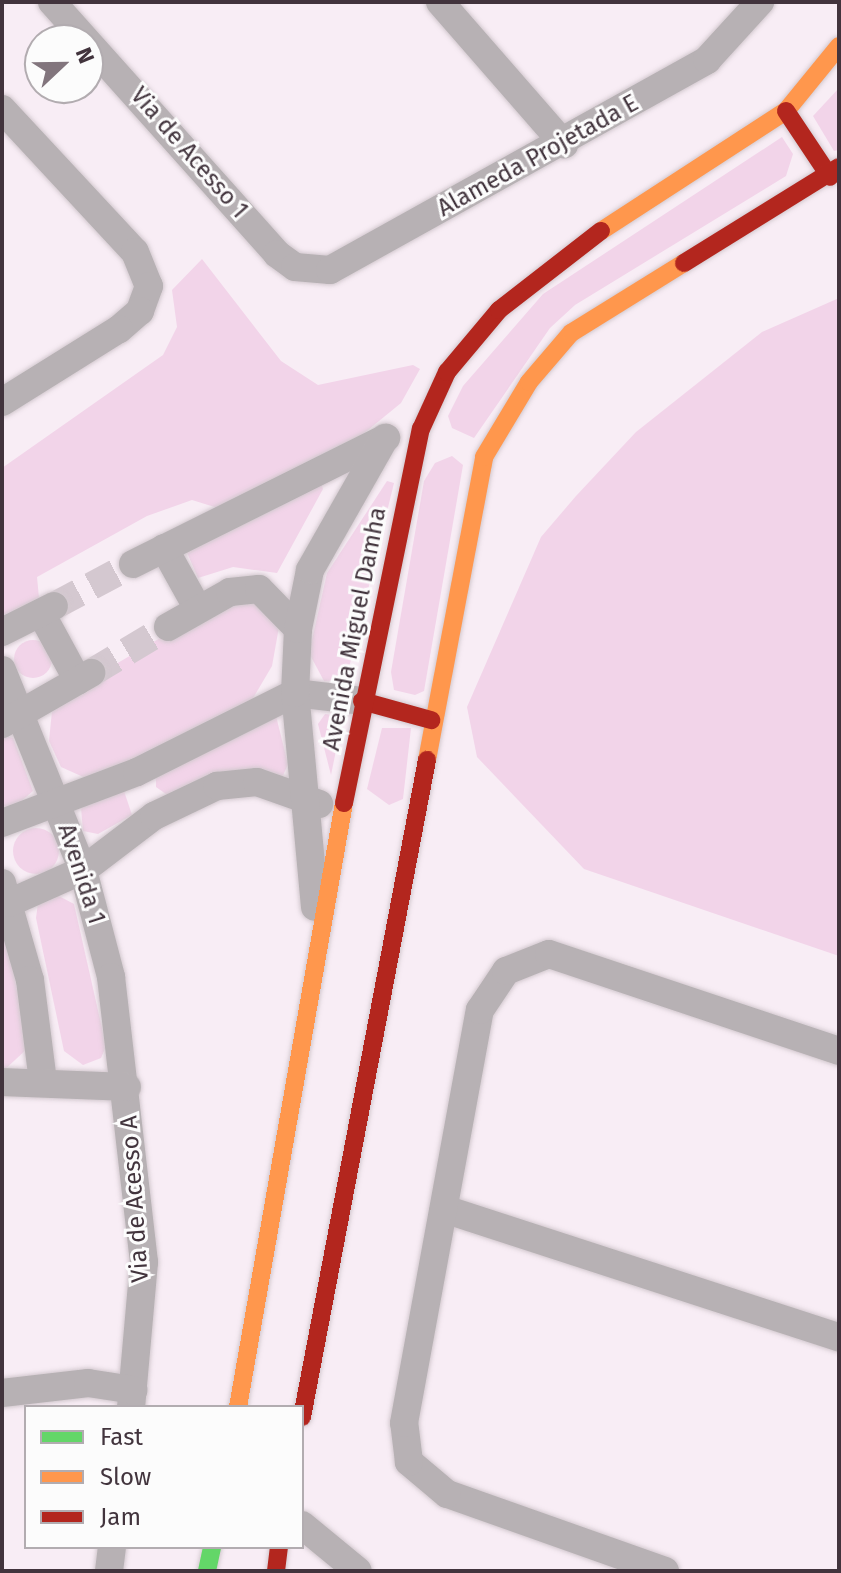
<!DOCTYPE html>
<html>
<head>
<meta charset="utf-8">
<style>
  body { margin:0 }
  #map { position:relative; width:841px; height:1573px; overflow:hidden; background:#f8edf5; font-family:"Fira Sans",sans-serif }
  div>[style] { position:absolute }
  .green>* { inset:0; background:#f2d4e9 }
  .round { border-radius:50% }
  .street-tunnel>* { height:28px; margin-top:-14px; transform-origin:0; background:repeating-linear-gradient(90deg,#d4c8d0 0 28px,transparent 0 42px) }
  .roads { filter:drop-shadow(0 0 2px #d3c9cf) drop-shadow(0 0 2px #d3c9cf) }
  .street>* { height:28px; margin:-14px; padding:0 14px; transform-origin:14px; border-radius:14px; background:#b7b1b4 }
  .fast>* { height:18px; margin:-9px; padding:0 9px; transform-origin:9px; border-radius:9px; background:#63d668 }
  .slow>* { height:18px; margin:-9px; padding:0 9px; transform-origin:9px; border-radius:9px; background:#ff974d }
  .jam>* { height:18px; margin:-9px; padding:0 9px; transform-origin:9px; border-radius:9px; background:#b3261e }
  span { translate:-50% -50%; white-space:nowrap; text-align:center; line-height:1.15; -webkit-text-stroke:6px #fcfcfc; paint-order:stroke }
  .street-label { font-size:24px; color:#42343d }
  .frame { position:absolute; inset:0; border:4px solid #42343d; pointer-events:none }
  .legend { position:absolute; left:24px; top:1405px; width:280px; height:144px; box-sizing:border-box; background:#fcfcfc; border:2px solid #b2acb0; margin:0; padding:10px 14px; list-style:none; font-size:24px; color:#42343d }
  .legend li { display:flex; align-items:center; gap:16px; height:40px }
  .legend b { width:40px; border:2px solid #b2acb0 }
  .north { position:absolute; left:24px; top:24px; width:80px; height:80px; box-sizing:border-box; background:#fcfcfc; border:2px solid #b2acb0; border-radius:50%; rotate:68deg; font-size:22px; font-weight:700; line-height:32px; text-align:center; color:#42343d }
  .north::after { content:''; display:block; margin:auto; width:28px; height:36px; background:#82757d; clip-path:polygon(50% 0,100% 100%,50% 72%,0 100%) }
</style>
</head>
<body>
<div id="map">
  <div class="green">
    <i style="clip-path:polygon(839px 88px,839px 150px,834px 151px,813px 116px)"></i>
    <i style="clip-path:polygon(782px 137px,793px 154px,786px 176px,575px 305px,550px 328px,474px 438px,452px 428px,448px 416px,463px 386px,543px 294px)"></i>
    <i style="clip-path:polygon(202px 259px,281px 361px,318px 385px,413px 365px,420px 369px,401px 403px,357px 439px,221px 509px,192px 500px,147px 516px,37px 577px,40px 608px,2px 615px,2px 468px,163px 355px,177px 327px,172px 290px)"></i>
    <i style="clip-path:polygon(839px 298px,839px 956px,584px 869px,477px 757px,467px 707px,541px 537px,576px 496px,636px 432px,762px 332px)"></i>
    <i style="clip-path:polygon(452px 456px,463px 465px,424px 691px,415px 695px,394px 690px,391px 672px,424px 481px,435px 463px)"></i>
    <i style="clip-path:polygon(320px 481px,323px 489px,277px 573px,233px 567px,198px 578px,185px 548px)"></i>
    <i style="clip-path:polygon(387px 481px,394px 483px,346px 680px,324px 681px,309px 653px,327px 573px)"></i>
    <i style="clip-path:polygon(248px 596px,279px 627px,272px 666px,252px 700px,99px 784px,61px 767px,49px 741px,53px 701px,213px 607px)"></i>
    <i class="round" style="left:14px;top:640px;width:38px;height:38px"></i>
    <i style="clip-path:polygon(325px 714px,343px 716px,331px 775px,318px 724px)"></i>
    <i style="clip-path:polygon(276px 716px,288px 764px,282px 778px,173px 799px,156px 787px,156px 777px)"></i>
    <i style="clip-path:polygon(382px 728px,411px 728px,403px 799px,389px 805px,367px 789px)"></i>
    <i style="clip-path:polygon(2px 735px,13px 738px,33px 791px,12px 809px,2px 805px)"></i>
    <i style="clip-path:polygon(124px 791px,132px 815px,98px 834px,83px 831px,81px 808px)"></i>
    <i class="round" style="left:13px;top:828px;width:46px;height:46px"></i>
    <i style="clip-path:polygon(57px 895px,74px 904px,106px 1046px,101px 1058px,83px 1065px,64px 1051px,36px 918px,38px 903px)"></i>
    <i style="clip-path:polygon(2px 910px,28px 1048px,2px 1072px)"></i>
  </div>
  <div class="street-tunnel">
    <i style="left:54px;top:606px;width:89px;rotate:-28deg"></i>
    <i style="left:91px;top:673px;width:90px;rotate:-30.9deg"></i>
  </div>
  <div class="roads">
    <div class="street">
      <i style="left:52px;top:2px;width:338px;rotate:48.2deg"></i>
      <i style="left:277px;top:254px;width:22px;rotate:36deg"></i>
      <i style="left:295px;top:267px;width:35px;rotate:5deg"></i>
      <i style="left:330px;top:270px;width:432px;rotate:-29.1deg"></i>
      <i style="left:707px;top:60px;width:79px;rotate:-47.6deg"></i>
      <i style="left:440px;top:2px;width:189px;rotate:48.9deg"></i>
      <i style="left:2px;top:109px;width:195px;rotate:47.1deg"></i>
      <i style="left:135px;top:252px;width:37px;rotate:68deg"></i>
      <i style="left:149px;top:286px;width:27px;rotate:110deg"></i>
      <i style="left:140px;top:311px;width:28px;rotate:139deg"></i>
      <i style="left:119px;top:329px;width:138px;rotate:148deg"></i>
      <i style="left:164px;top:548px;width:70px;rotate:60.9deg"></i>
      <i style="left:133px;top:564px;width:283px;rotate:-26.5deg"></i>
      <i style="left:41px;top:613px;width:77px;rotate:61.4deg"></i>
      <i style="left:168px;top:627px;width:71px;rotate:-29.4deg"></i>
      <i style="left:230px;top:592px;width:29px;rotate:-6deg"></i>
      <i style="left:259px;top:589px;width:56px;rotate:45.7deg"></i>
      <i style="left:2px;top:632px;width:58px;rotate:-26.6deg"></i>
      <i style="left:2px;top:670px;width:216px;rotate:68deg"></i>
      <i style="left:83px;top:870px;width:111px;rotate:75.3deg"></i>
      <i style="left:111px;top:977px;width:287px;rotate:83.4deg"></i>
      <i style="left:144px;top:1262px;width:146px;rotate:95.1deg"></i>
      <i style="left:2px;top:724px;width:103px;rotate:-29.8deg"></i>
      <i style="left:2px;top:823px;width:144px;rotate:-20.7deg"></i>
      <i style="left:137px;top:772px;width:177px;rotate:-26.6deg"></i>
      <i style="left:295px;top:693px;width:67px;rotate:6.8deg"></i>
      <i style="left:2px;top:883px;width:101px;rotate:73.9deg"></i>
      <i style="left:30px;top:980px;width:103px;rotate:82.7deg"></i>
      <i style="left:9px;top:903px;width:81px;rotate:-24deg"></i>
      <i style="left:83px;top:870px;width:89px;rotate:-37.3deg"></i>
      <i style="left:154px;top:816px;width:70px;rotate:-25.5deg"></i>
      <i style="left:217px;top:786px;width:40px;rotate:-5.7deg"></i>
      <i style="left:257px;top:782px;width:66px;rotate:19.5deg"></i>
      <i style="left:315px;top:907px;width:215px;rotate:-95.3deg"></i>
      <i style="left:295px;top:693px;width:64px;rotate:-87.3deg"></i>
      <i style="left:298px;top:629px;width:60px;rotate:-78.5deg"></i>
      <i style="left:310px;top:570px;width:152px;rotate:-60.4deg"></i>
      <i style="left:2px;top:1082px;width:125px;rotate:2.3deg"></i>
      <i style="left:444px;top:1209px;width:415px;rotate:18deg"></i>
      <i style="left:2px;top:1393px;width:87px;rotate:-6.6deg"></i>
      <i style="left:88px;top:1383px;width:46px;rotate:8.8deg"></i>
      <i style="left:302px;top:1525px;width:72px;rotate:39.4deg"></i>
      <i style="left:109px;top:1571px;width:24px;rotate:-83deg"></i>
      <i style="left:665px;top:1571px;width:231px;rotate:-160.5deg"></i>
      <i style="left:447px;top:1494px;width:50px;rotate:-139.9deg"></i>
      <i style="left:409px;top:1462px;width:39px;rotate:-97deg"></i>
      <i style="left:404px;top:1423px;width:420px;rotate:-79.6deg"></i>
      <i style="left:480px;top:1010px;width:47px;rotate:-56.3deg"></i>
      <i style="left:506px;top:971px;width:46px;rotate:-21.6deg"></i>
      <i style="left:549px;top:954px;width:306px;rotate:18.5deg"></i>
    </div>
    <div class="fast">
      <i style="left:207px;top:1571px;width:25px;rotate:-78deg"></i>
    </div>
    <div class="slow">
      <i style="left:601px;top:231px;width:221px;rotate:-33deg"></i>
      <i style="left:786px;top:111px;width:84px;rotate:-50.8deg"></i>
      <i style="left:427px;top:760px;width:308px;rotate:-79.3deg"></i>
      <i style="left:484px;top:457px;width:87px;rotate:-59deg"></i>
      <i style="left:529px;top:382px;width:65px;rotate:-49.4deg"></i>
      <i style="left:571px;top:333px;width:133px;rotate:-31.8deg"></i>
      <i style="left:238px;top:1407px;width:613px;rotate:-80.05deg"></i>
    </div>
    <div class="jam">
      <i style="left:786px;top:111px;width:79px;rotate:56.3deg"></i>
      <i style="left:684px;top:263px;width:182px;rotate:-31.8deg"></i>
      <i style="left:362px;top:701px;width:72px;rotate:15.4deg"></i>
      <i style="left:344px;top:803px;width:382px;rotate:-78.4deg"></i>
      <i style="left:421px;top:429px;width:63px;rotate:-65.5deg"></i>
      <i style="left:447px;top:372px;width:81px;rotate:-50deg"></i>
      <i style="left:499px;top:310px;width:129px;rotate:-37.8deg"></i>
      <i style="left:302px;top:1417px;width:669px;rotate:-79.23deg"></i>
      <i style="left:276px;top:1571px;width:24px;rotate:-83deg"></i>
    </div>
  </div>
  <div class="street-label">
    <span style="left:189px;top:153px;rotate:49deg">Via de Acesso 1</span>
    <span style="left:538px;top:156px;rotate:-29deg">Alameda Projetada E</span>
    <span style="left:355px;top:629px;rotate:-79deg">Avenida Miguel Damha</span>
    <span style="left:81px;top:874px;rotate:72deg">Avenida 1</span>
    <span style="left:135px;top:1199px;rotate:-94deg">Via de Acesso A</span>
  </div>
  <div class="frame"></div>
  <ul class="legend">
  <li><b style="height:10px;background:#63d668"></b>Fast</li>
  <li><b style="height:10px;background:#ff974d"></b>Slow</li>
  <li><b style="height:10px;background:#b3261e"></b>Jam</li>
  </ul>
  <div class="north">N</div>
</div>
</body>
</html>
